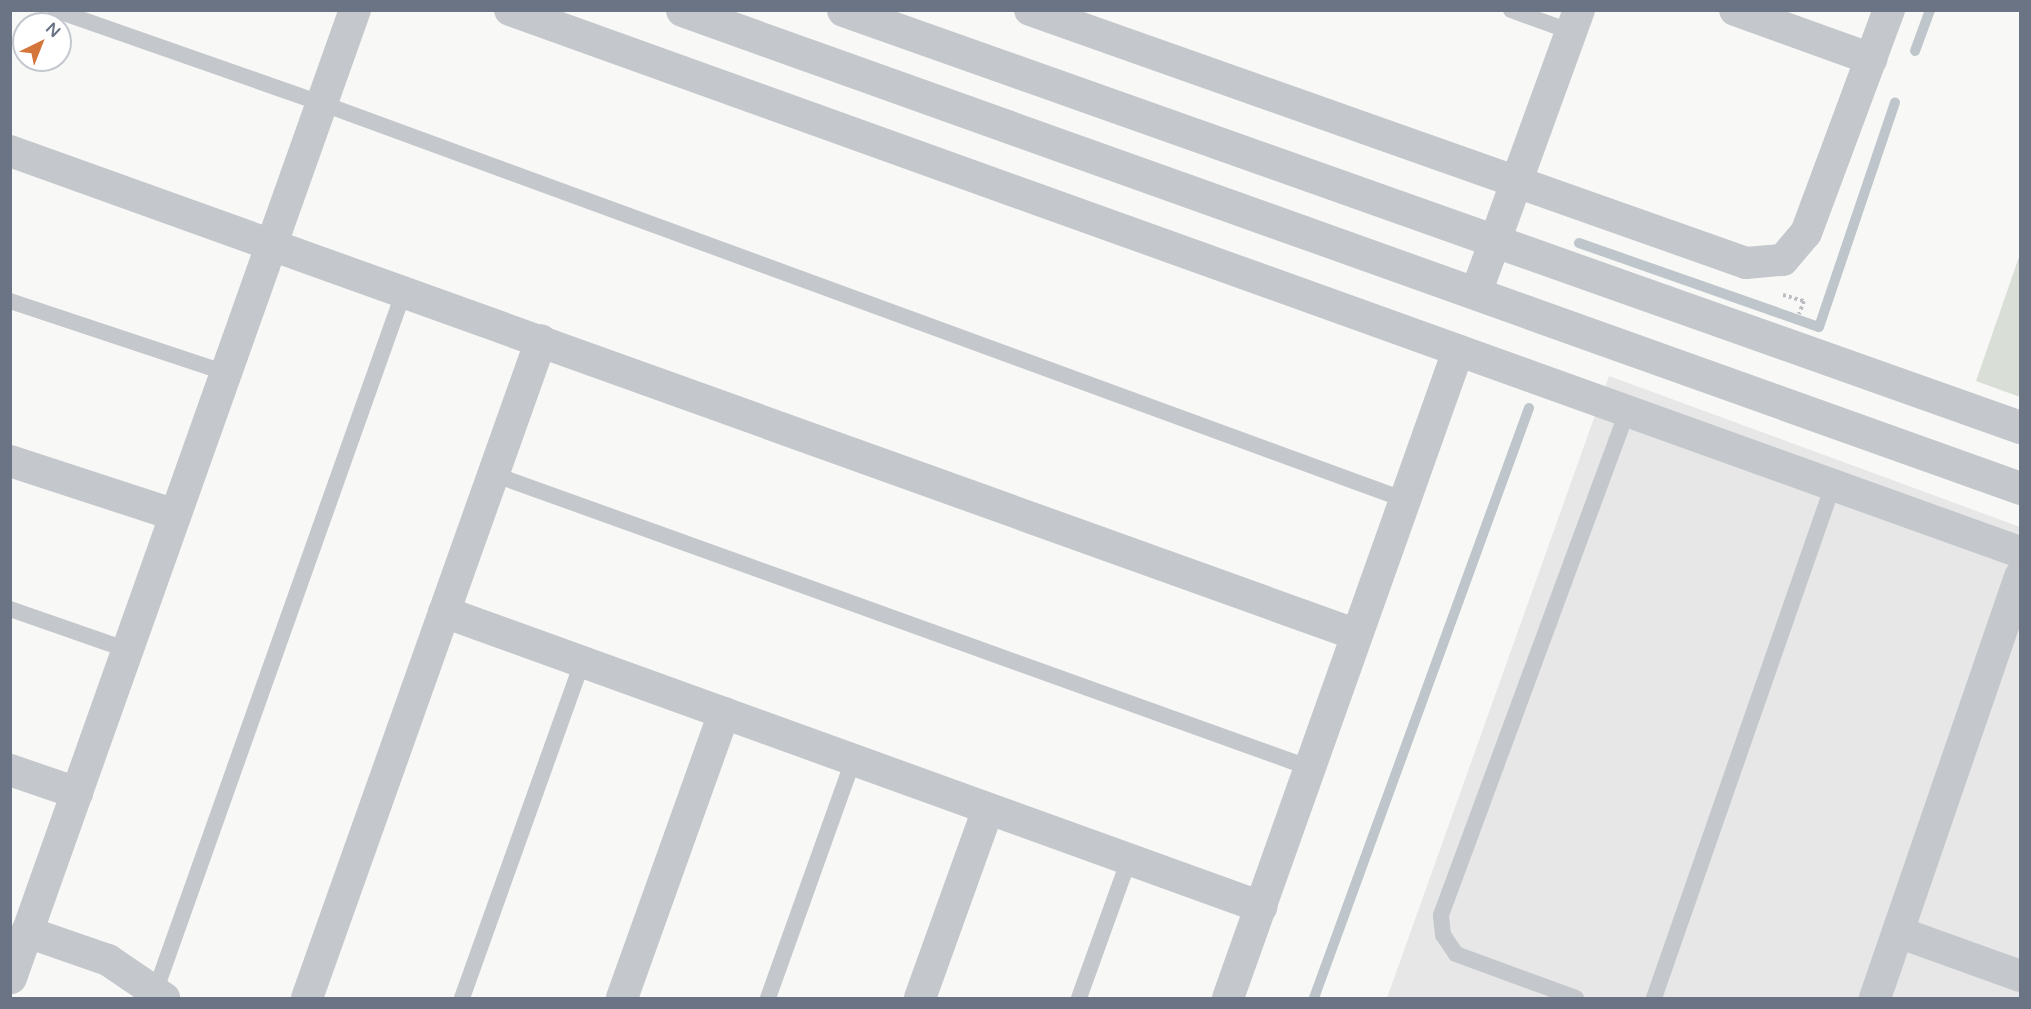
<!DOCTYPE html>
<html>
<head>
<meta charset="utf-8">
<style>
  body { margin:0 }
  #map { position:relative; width:2031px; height:1009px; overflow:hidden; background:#f8f8f6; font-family:"Varela Round",sans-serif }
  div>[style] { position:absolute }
  .built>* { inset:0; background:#e6e7e6 }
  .green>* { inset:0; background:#d9dfd7 }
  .stream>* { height:10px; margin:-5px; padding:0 5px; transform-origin:5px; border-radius:5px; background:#bec6cb }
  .path>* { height:4px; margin-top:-2px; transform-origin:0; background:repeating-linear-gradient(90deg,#bcbec1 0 3px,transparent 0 6px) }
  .service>* { height:16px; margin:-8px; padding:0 8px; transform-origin:8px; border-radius:8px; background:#c4c7cb }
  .minor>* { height:32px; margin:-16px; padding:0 16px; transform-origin:16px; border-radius:16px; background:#c4c7cb }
  .tertiary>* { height:33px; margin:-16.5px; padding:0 16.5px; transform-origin:16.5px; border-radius:16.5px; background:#c4c7cb }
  span { translate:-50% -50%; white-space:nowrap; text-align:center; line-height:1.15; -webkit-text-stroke:6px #fff; paint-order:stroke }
  .frame { position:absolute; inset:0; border:12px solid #6a7484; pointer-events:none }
  .north { position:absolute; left:12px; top:12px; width:60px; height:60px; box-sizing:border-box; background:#fff; border:2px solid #c3c7ce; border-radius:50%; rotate:43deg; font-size:16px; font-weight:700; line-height:24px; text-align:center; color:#6a7484 }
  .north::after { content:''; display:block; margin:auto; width:21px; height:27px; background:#d4753a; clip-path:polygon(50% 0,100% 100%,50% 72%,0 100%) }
</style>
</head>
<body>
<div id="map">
  <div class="built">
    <i style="clip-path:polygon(1609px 376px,2020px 527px,2020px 998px,1387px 998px)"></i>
  </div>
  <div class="green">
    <i style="clip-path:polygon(2020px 254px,2020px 397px,1976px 381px)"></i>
  </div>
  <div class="stream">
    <i style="left:1915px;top:51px;width:44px;rotate:-69.9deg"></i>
    <i style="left:1579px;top:243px;width:254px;rotate:19.3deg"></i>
    <i style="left:1819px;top:327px;width:237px;rotate:-71.3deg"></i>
    <i style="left:1314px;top:998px;width:628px;rotate:-69.98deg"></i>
  </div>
  <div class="path">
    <i style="left:1783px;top:295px;width:22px;rotate:16deg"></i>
    <i style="left:1804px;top:301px;width:14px;rotate:111deg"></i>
  </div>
  <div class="service">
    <i style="left:55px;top:10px;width:282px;rotate:19.3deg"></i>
    <i style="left:321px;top:103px;width:1154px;rotate:20.11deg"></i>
    <i style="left:1511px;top:10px;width:65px;rotate:19.8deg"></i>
    <i style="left:10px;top:301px;width:228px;rotate:18.4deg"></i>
    <i style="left:493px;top:474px;width:868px;rotate:19.79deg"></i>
    <i style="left:10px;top:609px;width:125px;rotate:19.2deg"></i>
    <i style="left:155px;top:992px;width:744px;rotate:-70.44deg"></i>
    <i style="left:462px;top:998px;width:357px;rotate:-70.3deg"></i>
    <i style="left:768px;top:998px;width:253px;rotate:-70.3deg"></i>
    <i style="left:1079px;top:998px;width:148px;rotate:-70.2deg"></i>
    <i style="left:1576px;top:998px;width:128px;rotate:-159.9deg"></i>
    <i style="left:1456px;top:954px;width:23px;rotate:-124deg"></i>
    <i style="left:1443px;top:935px;width:20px;rotate:-96deg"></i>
    <i style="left:1441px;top:915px;width:536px;rotate:-69.71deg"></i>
    <i style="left:1654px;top:998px;width:543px;rotate:-70.76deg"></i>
  </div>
  <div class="minor">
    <i style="left:510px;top:10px;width:1604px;rotate:19.75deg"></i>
    <i style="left:1030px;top:10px;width:759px;rotate:19.46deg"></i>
    <i style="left:1746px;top:263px;width:37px;rotate:-5deg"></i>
    <i style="left:1783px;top:260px;width:35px;rotate:-50deg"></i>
    <i style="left:1806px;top:233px;width:238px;rotate:-69.6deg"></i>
    <i style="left:1735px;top:10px;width:145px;rotate:19.8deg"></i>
    <i style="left:10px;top:151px;width:1431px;rotate:19.76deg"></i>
    <i style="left:1476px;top:293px;width:301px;rotate:-70deg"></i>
    <i style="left:10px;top:461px;width:174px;rotate:18.1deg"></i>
    <i style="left:444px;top:612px;width:869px;rotate:19.85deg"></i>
    <i style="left:10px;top:770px;width:71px;rotate:18.9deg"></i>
    <i style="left:27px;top:932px;width:86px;rotate:19.1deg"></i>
    <i style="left:108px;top:960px;width:68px;rotate:34.2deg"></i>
    <i style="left:1898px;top:932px;width:130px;rotate:19.8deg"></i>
    <i style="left:11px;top:978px;width:1027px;rotate:-70.44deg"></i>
    <i style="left:307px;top:998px;width:698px;rotate:-70.42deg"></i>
    <i style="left:622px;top:998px;width:303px;rotate:-70.3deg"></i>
    <i style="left:920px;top:998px;width:201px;rotate:-70.2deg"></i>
    <i style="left:1228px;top:998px;width:687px;rotate:-70.43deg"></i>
    <i style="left:1875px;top:998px;width:446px;rotate:-71deg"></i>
  </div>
  <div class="tertiary">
    <i style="left:682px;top:10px;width:1421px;rotate:19.66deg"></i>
    <i style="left:843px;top:10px;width:1249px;rotate:19.51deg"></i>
  </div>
  <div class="frame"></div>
  <div class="north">N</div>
</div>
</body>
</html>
